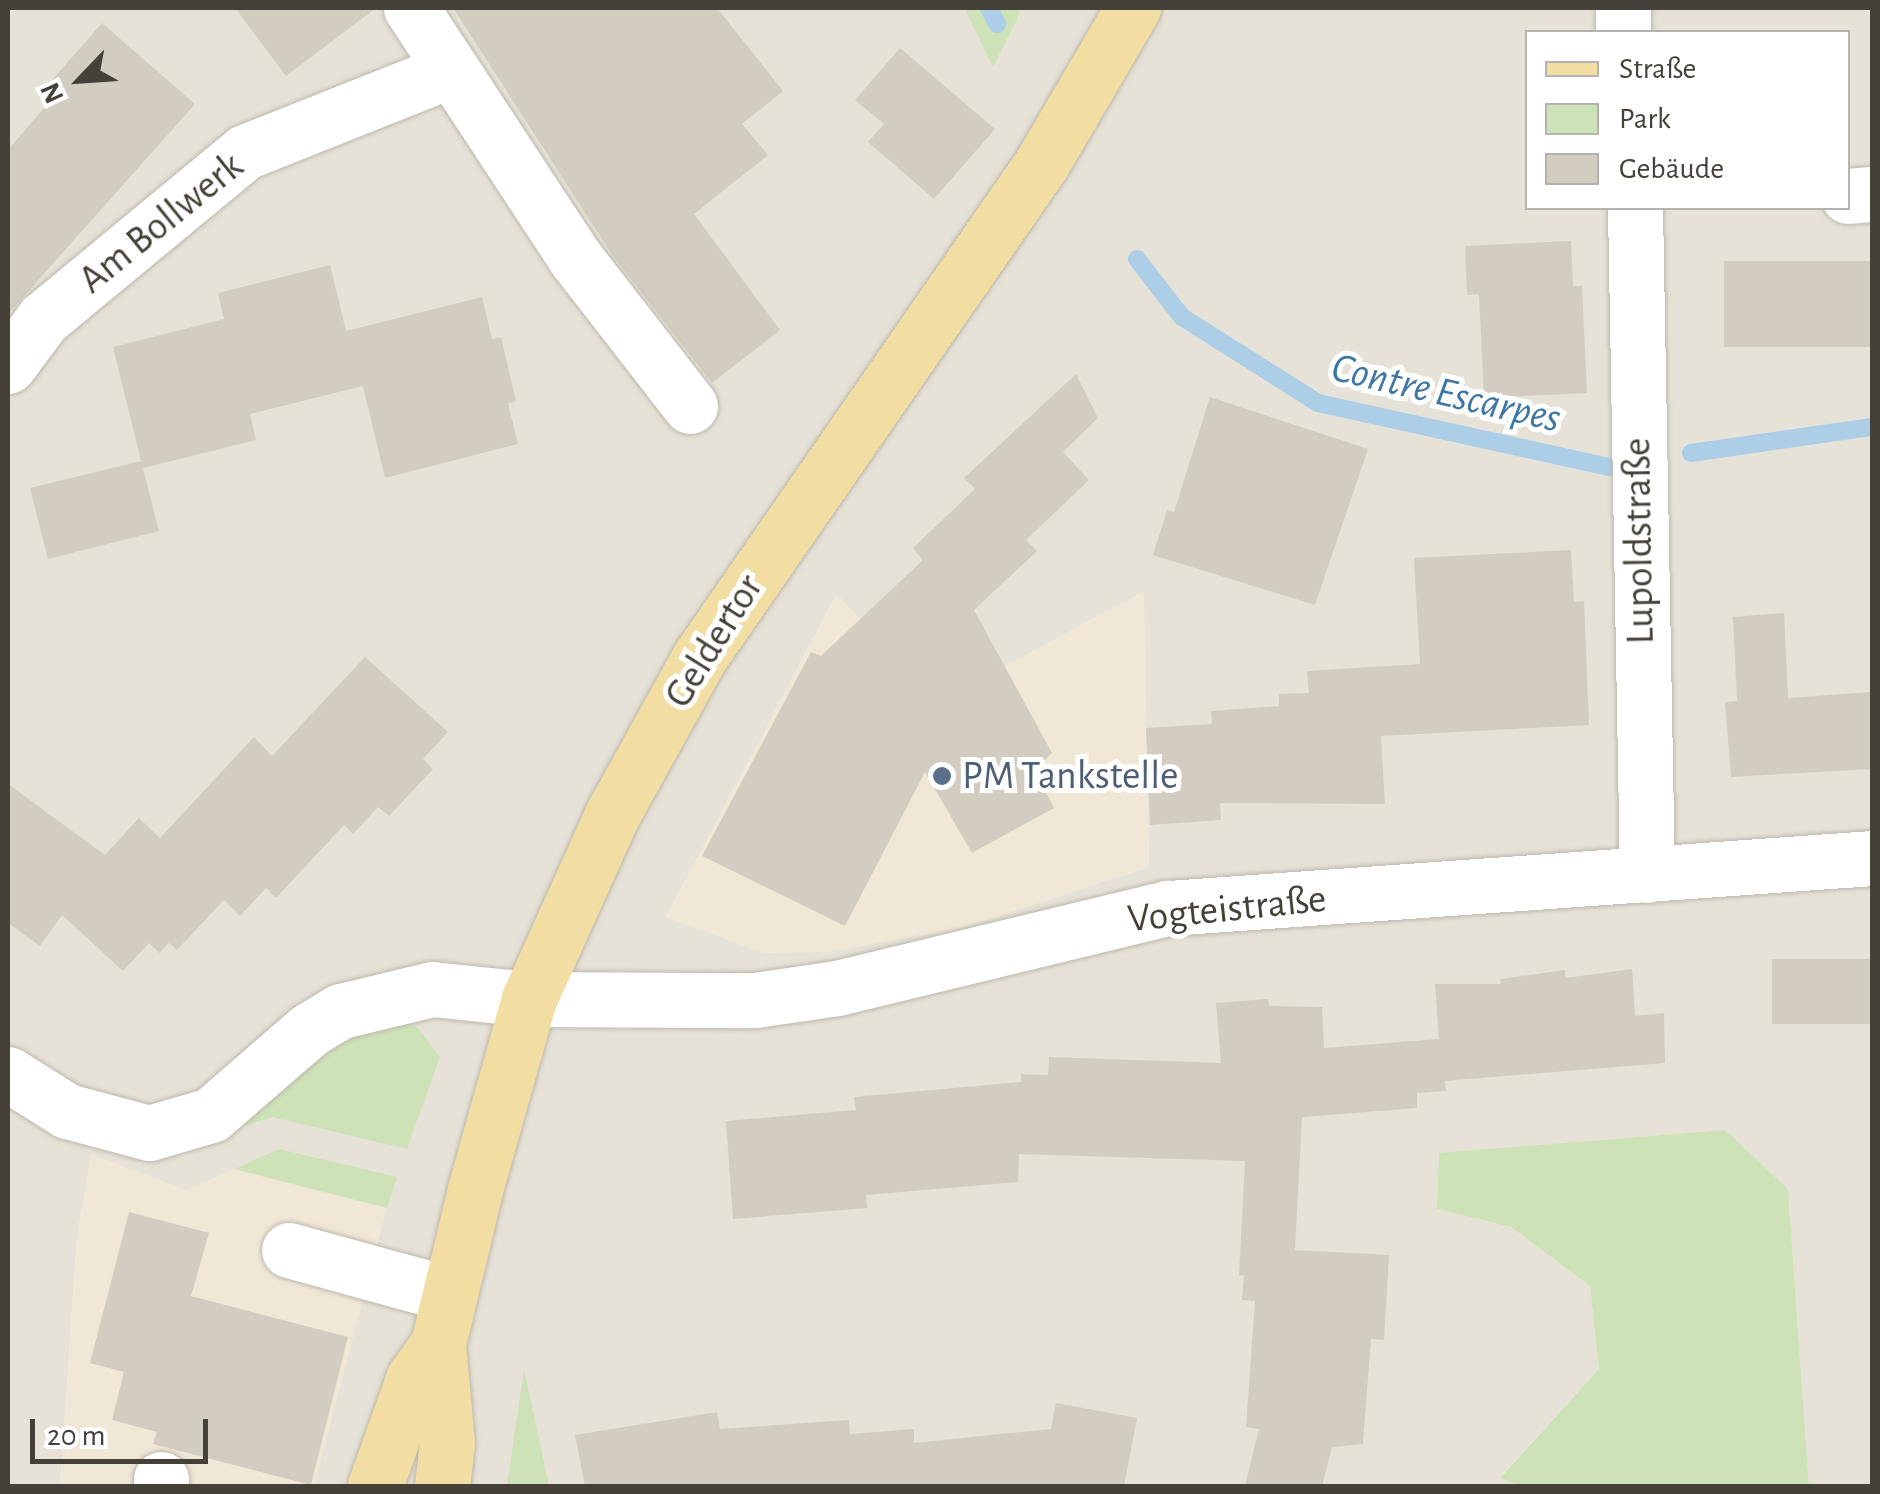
<!DOCTYPE html>
<html>
<head>
<meta charset="utf-8">
<style>
  body { margin:0 }
  #map { position:relative; width:1880px; height:1494px; overflow:hidden; background:#f2f0e9; font-family:"Alegreya Sans",sans-serif }
  div>[style] { position:absolute }
  .residential>* { inset:0; background:#e6e2d8 }
  .commercial>* { inset:0; background:#f1e7d7 }
  .green>* { inset:0; background:#cde2b7 }
  .stream>* { height:18px; margin:-9px; padding:0 9px; transform-origin:9px; border-radius:9px; background:#adcee7 }
  .building>* { inset:0; background:#d3ccc0; transform-origin:0 0 }
  .roads { filter:drop-shadow(0 0 2px #bdb8ad) drop-shadow(0 0 2px #bdb8ad) }
  .minor>* { height:55px; margin:-27.5px; padding:0 27.5px; transform-origin:27.5px; border-radius:27.5px; background:#fff }
  .major>* { height:55px; margin:-27.5px; padding:0 27.5px; transform-origin:27.5px; border-radius:27.5px; background:#f2dea2 }
  .dots>* { width:28px; height:28px; translate:-50% -50%; box-sizing:border-box; border:5px solid #fff; border-radius:50% }
  span { translate:-50% -50%; white-space:nowrap; text-align:center; line-height:1.15; -webkit-text-stroke:10px #fff; paint-order:stroke }
  .street-label { font-size:40px; color:#454038 }
  .service-label { font-size:40px; color:#4e5e75 }
  .left { translate:0 -50%; text-align:left }
  .water-label { font-size:42px; color:#3e76a4; font-style:italic }
  .frame { position:absolute; inset:0; border:10px solid #454038; pointer-events:none }
  .legend { position:absolute; left:1525px; top:30px; width:325px; height:180px; box-sizing:border-box; background:#fff; border:2px solid #b5b3af; margin:0; padding:12px 18px; list-style:none; font-size:30px; color:#454038 }
  .legend li { display:flex; align-items:center; gap:20px; height:50px }
  .legend b { width:50px; border:2px solid #b5b3af }
  .north { position:absolute; left:30px; top:30px; width:100px; height:100px; -webkit-text-stroke:8px #fff; paint-order:stroke; rotate:245deg; font-size:28px; font-weight:700; line-height:40px; text-align:center; color:#454038 }
  .north::after { content:''; display:block; margin:auto; width:35px; height:45px; background:#454038; clip-path:polygon(50% 0,100% 100%,50% 72%,0 100%) }
  .scale { position:absolute; left:30px; top:1419px; width:178px; height:45px; box-sizing:border-box; border:5px solid #454038; border-top:0; padding-left:12px; font-size:30px; line-height:35px; white-space:nowrap; color:#454038; -webkit-text-stroke:8px #fff; paint-order:stroke }
</style>
</head>
<body>
<div id="map">
  <div class="residential">
    <i style="clip-path:polygon(evenodd,8px 8px,964px 8px,993px 66px,1020px 15px,1017px 8px,1872px 8px,1872px 1486px,1809px 1486px,1788px 1189px,1724px 1130px,1439px 1154px,1437px 1209px,1511px 1227px,1590px 1286px,1599px 1369px,1500px 1477px,1521px 1486px,314px 1486px,375px 1250px,235px 1169px,187px 1191px,91px 1155px,77px 1236px,60px 1486px,8px 1486px,8px 8px,1528px 32px,1848px 32px,1848px 208px,1528px 208px,1528px 32px,8px 8px,836px 595px,937px 701px,967px 718px,1019px 690px,1005px 667px,1146px 728px,1149px 867px,960px 928px,666px 917px,836px 595px)"></i>
  </div>
  <div class="commercial">
    <i style="clip-path:polygon(1144px 591px,1149px 867px,960px 928px,828px 952px,763px 953px,666px 917px,837px 594px,937px 701px,967px 718px,1018px 691px,1005px 666px)"></i>
    <i style="clip-path:polygon(91px 1154px,186px 1190px,235px 1169px,387px 1208px,314px 1486px,60px 1486px,77px 1236px)"></i>
  </div>
  <div class="green">
    <i style="clip-path:polygon(964px 8px,1017px 8px,1020px 14px,993px 67px)"></i>
    <i style="clip-path:polygon(400px 1019px,419px 1029px,440px 1057px,407px 1149px,272px 1117px,235px 1129px,298px 1070px,348px 1038px)"></i>
    <i style="clip-path:polygon(1725px 1130px,1788px 1189px,1809px 1486px,1521px 1486px,1500px 1478px,1599px 1369px,1590px 1286px,1511px 1227px,1437px 1209px,1439px 1153px)"></i>
    <i style="clip-path:polygon(279px 1149px,397px 1177px,387px 1208px,235px 1169px)"></i>
    <i style="clip-path:polygon(524px 1369px,549px 1486px,507px 1486px)"></i>
  </div>
  <div class="stream">
    <i style="left:989px;top:8px;width:18px;rotate:63deg"></i>
    <i style="left:1137px;top:259px;width:73px;rotate:52.2deg"></i>
    <i style="left:1182px;top:317px;width:161px;rotate:32.3deg"></i>
    <i style="left:1318px;top:403px;width:299px;rotate:12.4deg"></i>
    <i style="left:1691px;top:453px;width:183px;rotate:-8.2deg"></i>
  </div>
  <div class="building">
    <i style="clip-path:polygon(235px 8px,376px 8px,286px 76px)"></i>
    <i style="clip-path:polygon(453px 8px,717px 8px,783px 91px,742px 124px,768px 155px,694px 214px,780px 330px,712px 383px,613px 256px)"></i>
    <i style="clip-path:polygon(102px 23px,195px 104px,8px 314px,8px 150px,61px 88px,52px 80px)"></i>
    <i style="clip-path:polygon(900px 48px,995px 129px,934px 199px,868px 142px,884px 124px,855px 100px)"></i>
    <i style="clip-path:polygon(1571px 241px,1573px 286px,1582px 286px,1587px 393px,1484px 398px,1479px 294px,1467px 295px,1465px 246px)"></i>
    <i style="left:1872px;top:261px;width:86px;height:148px;rotate:90deg"></i>
    <i style="clip-path:polygon(330px 265px,346px 331px,482px 297px,492px 339px,501px 337px,516px 401px,508px 403px,518px 444px,385px 478px,363px 386px,250px 414px,256px 440px,143px 468px,159px 531px,48px 559px,30px 488px,141px 461px,113px 347px,224px 319px,218px 293px)"></i>
    <i style="clip-path:polygon(1076px 374px,1098px 418px,1063px 452px,1089px 480px,1026px 540px,1037px 551px,974px 610px,1052px 753px,1034px 770px,1054px 808px,972px 853px,925px 772px,845px 926px,702px 856px,811px 652px,821px 656px,923px 560px,913px 548px,975px 489px,964px 478px)"></i>
    <i style="clip-path:polygon(1210px 397px,1368px 449px,1315px 605px,1153px 555px,1167px 510px,1174px 512px)"></i>
    <i style="clip-path:polygon(1571px 550px,1574px 602px,1584px 601px,1589px 725px,1381px 736px,1385px 804px,1220px 803px,1221px 820px,1150px 825px,1146px 728px,1212px 724px,1211px 711px,1279px 706px,1279px 694px,1309px 693px,1307px 671px,1420px 664px,1414px 558px)"></i>
    <i style="clip-path:polygon(1784px 613px,1788px 698px,1871px 692px,1872px 769px,1731px 777px,1725px 702px,1737px 701px,1733px 617px)"></i>
    <i style="clip-path:polygon(365px 657px,448px 732px,423px 759px,433px 769px,389px 816px,378px 807px,353px 834px,344px 825px,276px 898px,266px 888px,240px 916px,224px 900px,177px 950px,169px 943px,159px 953px,149px 943px,123px 971px,62px 915px,40px 946px,8px 923px,8px 784px,105px 855px,139px 818px,160px 838px,254px 737px,272px 756px)"></i>
    <i style="left:1872px;top:959px;width:65px;height:100px;rotate:90deg"></i>
    <i style="clip-path:polygon(1632px 969px,1635px 1016px,1664px 1013px,1665px 1063px,1445px 1081px,1446px 1091px,1417px 1093px,1417px 1108px,1302px 1117px,1295px 1250px,1389px 1255px,1384px 1340px,1371px 1339px,1363px 1444px,1332px 1447px,1322px 1486px,1245px 1486px,1259px 1429px,1246px 1427px,1255px 1301px,1242px 1300px,1244px 1275px,1239px 1276px,1245px 1161px,1019px 1154px,1018px 1182px,866px 1195px,867px 1208px,733px 1219px,726px 1121px,856px 1110px,854px 1097px,1021px 1082px,1021px 1074px,1048px 1075px,1049px 1057px,1221px 1063px,1216px 1003px,1268px 999px,1269px 1006px,1322px 1007px,1324px 1048px,1439px 1039px,1435px 984px,1501px 984px,1500px 979px,1565px 970px,1565px 978px)"></i>
    <i style="clip-path:polygon(129px 1212px,209px 1233px,191px 1296px,348px 1337px,311px 1485px,153px 1444px,157px 1432px,112px 1420px,124px 1372px,90px 1363px)"></i>
    <i style="clip-path:polygon(1056px 1403px,1137px 1418px,1124px 1486px,585px 1486px,575px 1435px,717px 1412px,720px 1429px,849px 1420px,850px 1434px,914px 1429px,914px 1443px,1051px 1429px)"></i>
  </div>
  <div class="roads">
    <div class="minor">
      <i style="left:411px;top:8px;width:300px;rotate:56.7deg"></i>
      <i style="left:576px;top:259px;width:186px;rotate:52.2deg"></i>
      <i style="left:1623px;top:8px;width:24px;rotate:90deg"></i>
      <i style="left:1848px;top:196px;width:24px;rotate:-5deg"></i>
      <i style="left:1635px;top:208px;width:667px;rotate:88.97deg"></i>
      <i style="left:8px;top:366px;width:59px;rotate:-53.3deg"></i>
      <i style="left:43px;top:319px;width:262px;rotate:-39.6deg"></i>
      <i style="left:245px;top:152px;width:222px;rotate:-21.7deg"></i>
      <i style="left:8px;top:1074px;width:70px;rotate:32.1deg"></i>
      <i style="left:67px;top:1111px;width:85px;rotate:15deg"></i>
      <i style="left:149px;top:1133px;width:65px;rotate:-16.2deg"></i>
      <i style="left:211px;top:1115px;width:130px;rotate:-40.9deg"></i>
      <i style="left:309px;top:1030px;width:37px;rotate:-31deg"></i>
      <i style="left:341px;top:1011px;width:94px;rotate:-13.6deg"></i>
      <i style="left:432px;top:989px;width:98px;rotate:5.9deg"></i>
      <i style="left:529px;top:999px;width:226px;rotate:0.3deg"></i>
      <i style="left:755px;top:1000px;width:83px;rotate:-8.3deg"></i>
      <i style="left:837px;top:988px;width:341px;rotate:-13.6deg"></i>
      <i style="left:1168px;top:908px;width:706px;rotate:-4.06deg"></i>
      <i style="left:289px;top:1250px;width:166px;rotate:15.4deg"></i>
      <i style="left:161px;top:1486px;width:7px;rotate:-90deg"></i>
    </div>
    <div class="major">
      <i style="left:375px;top:1486px;width:114px;rotate:-70.4deg"></i>
      <i style="left:413px;top:1379px;width:43px;rotate:-54.5deg"></i>
      <i style="left:442px;top:1486px;width:43px;rotate:-83.4deg"></i>
      <i style="left:447px;top:1443px;width:99px;rotate:-95.2deg"></i>
      <i style="left:438px;top:1344px;width:163px;rotate:-76.5deg"></i>
      <i style="left:476px;top:1186px;width:194px;rotate:-74.2deg"></i>
      <i style="left:529px;top:999px;width:202px;rotate:-65.7deg"></i>
      <i style="left:612px;top:815px;width:179px;rotate:-61deg"></i>
      <i style="left:699px;top:658px;width:602px;rotate:-55.28deg"></i>
      <i style="left:1042px;top:163px;width:180px;rotate:-59.6deg"></i>
    </div>
  </div>
  <div class="dots">
    <i style="left:942px;top:776px;background:#5c6f8a"></i>
  </div>
  <div class="street-label">
    <span style="left:161px;top:223px;rotate:-39deg">Am Bollwerk</span>
    <span style="left:1639px;top:541px;rotate:-91deg">Lupoldstraße</span>
    <span style="left:714px;top:641px;rotate:-58deg">Geldertor</span>
    <span style="left:1227px;top:909px;rotate:-6deg">Vogteistraße</span>
  </div>
  <div class="service-label">
    <span class="left" style="left:962px;top:776px">PM Tankstelle</span>
  </div>
  <div class="water-label">
    <span style="left:1446px;top:393px;rotate:13deg">Contre Escarpes</span>
  </div>
  <div class="frame"></div>
  <ul class="legend">
  <li><b style="height:12px;background:#f2dea2"></b>Straße</li>
  <li><b style="height:28px;background:#cde2b7"></b>Park</li>
  <li><b style="height:28px;background:#d3ccc0"></b>Gebäude</li>
  </ul>
  <div class="north">N</div>
  <div class="scale">20 m</div>
</div>
</body>
</html>
